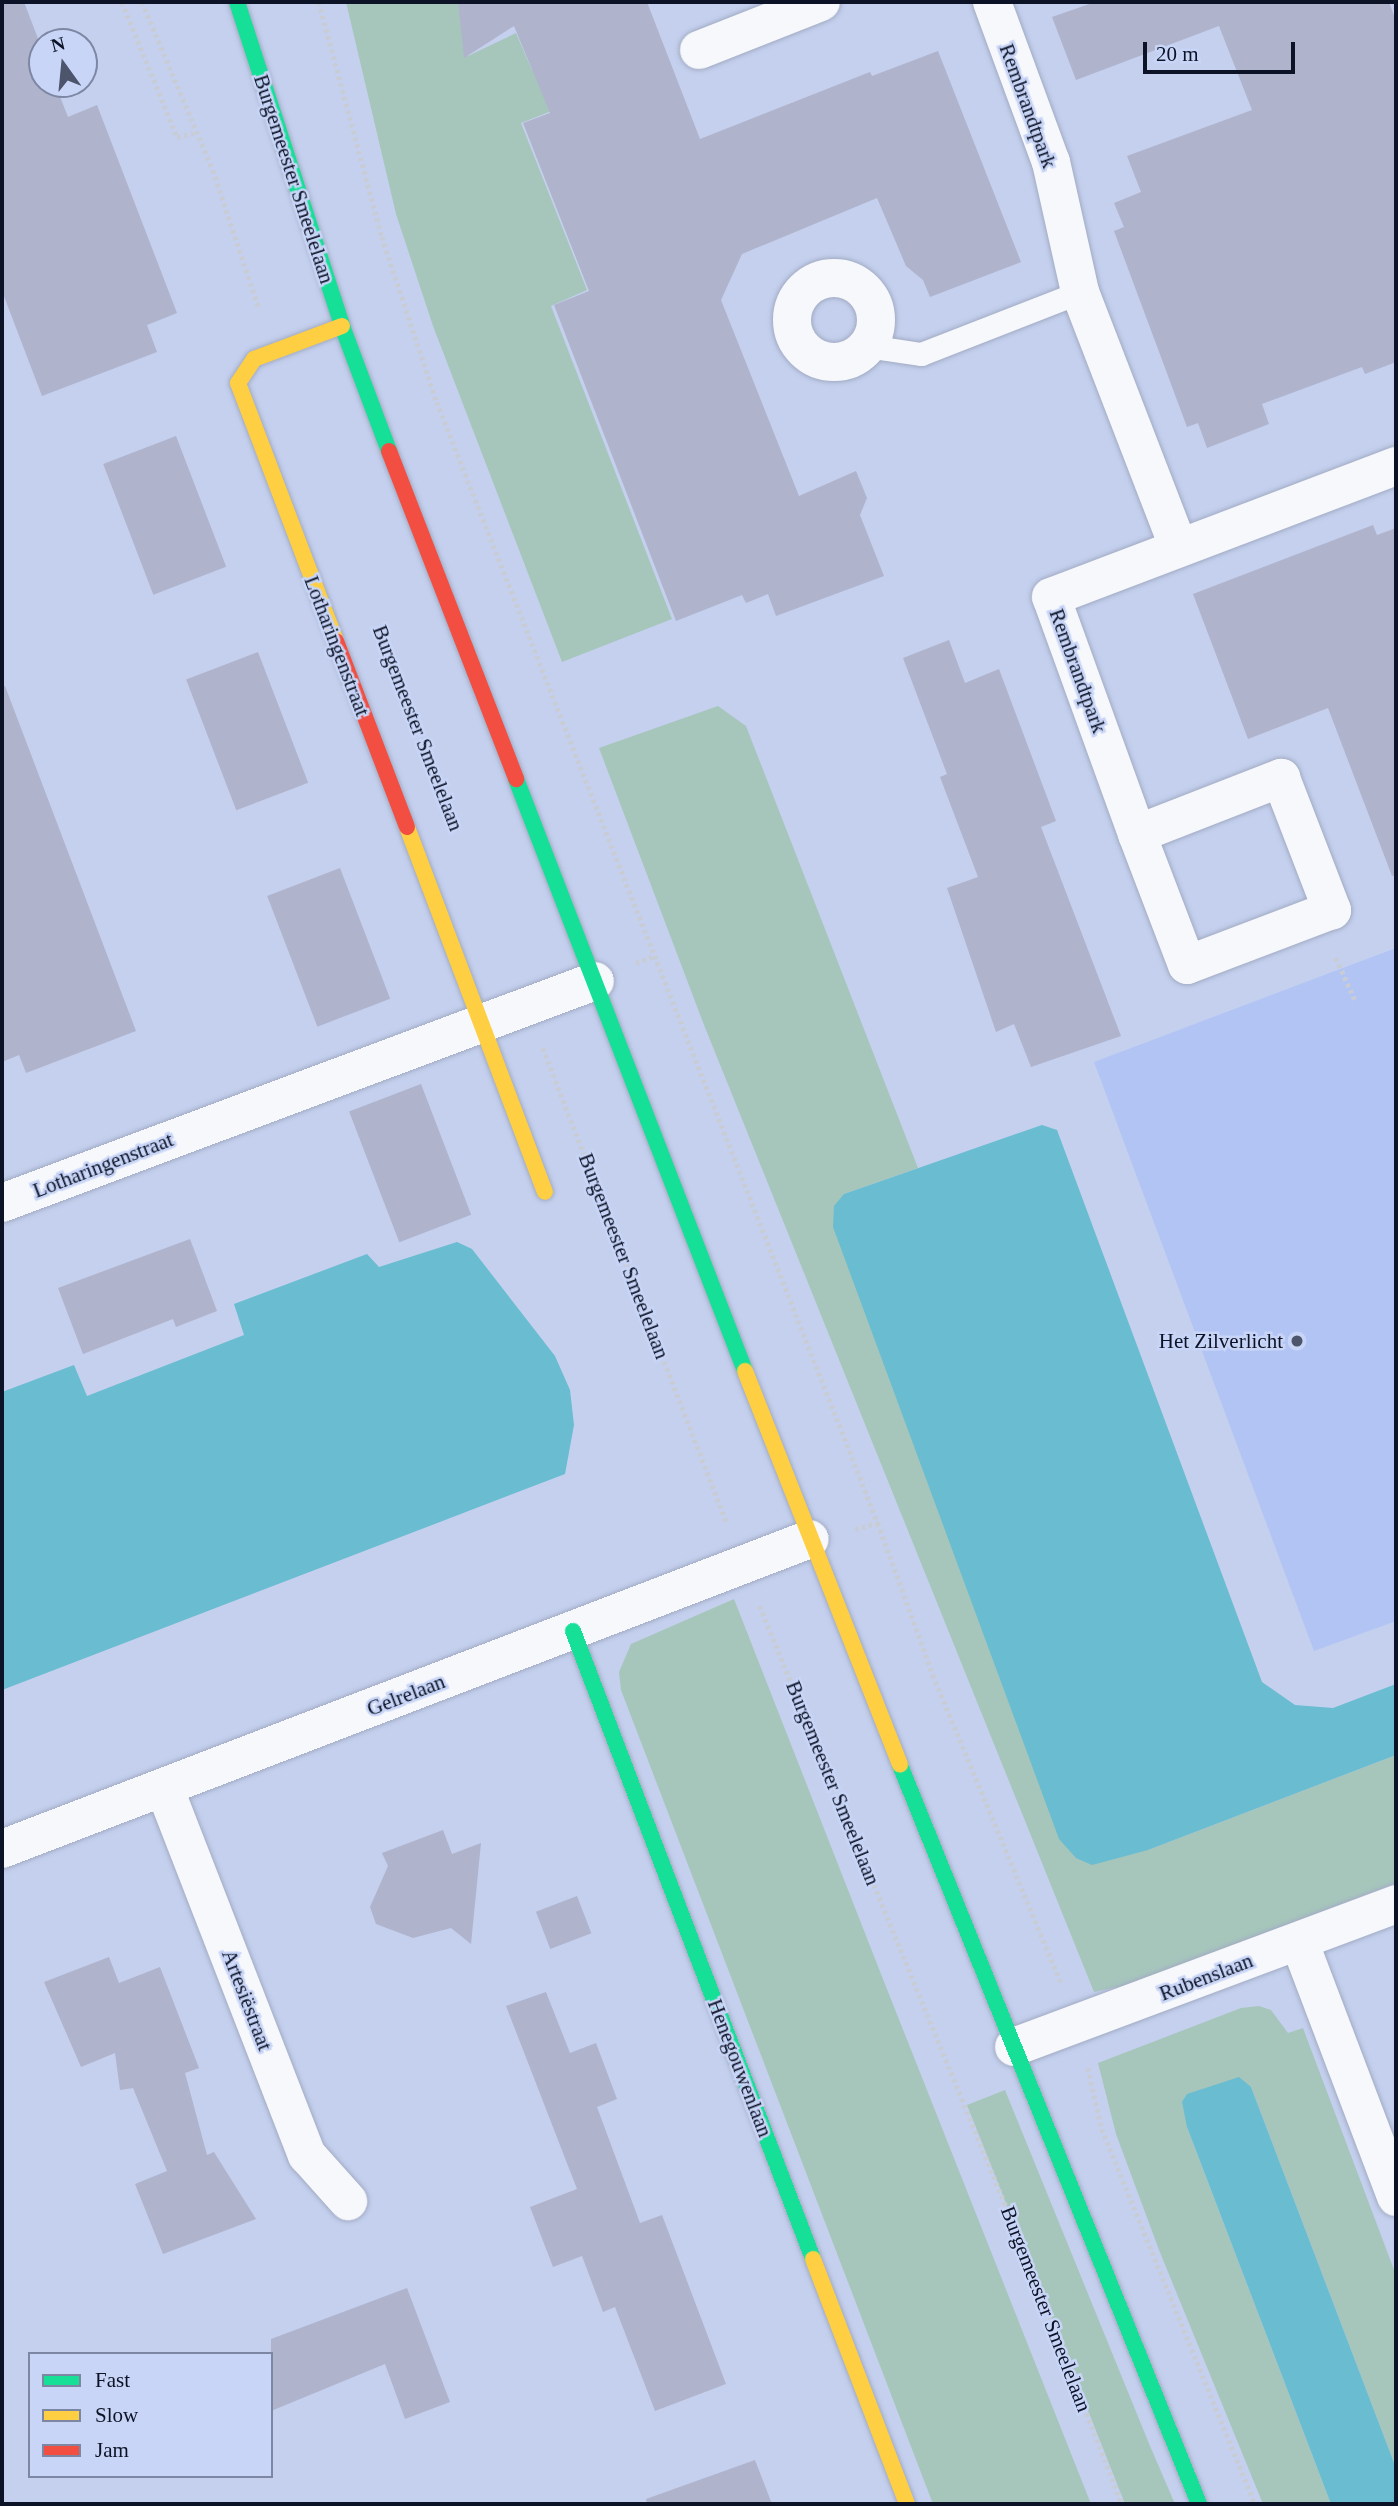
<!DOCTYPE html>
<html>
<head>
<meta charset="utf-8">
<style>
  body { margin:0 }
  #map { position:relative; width:1398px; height:2506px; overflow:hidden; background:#c4d0ee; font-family:"Times New Roman",serif }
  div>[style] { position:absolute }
  .built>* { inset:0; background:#b2c4f4 }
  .green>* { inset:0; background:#a6c6bc }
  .water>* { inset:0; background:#6abcd0 }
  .building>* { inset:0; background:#afb3cb; transform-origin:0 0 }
  .path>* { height:4.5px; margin-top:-2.25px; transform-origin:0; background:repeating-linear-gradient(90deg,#c8ccd4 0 3.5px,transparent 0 7px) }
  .roads { filter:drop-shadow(0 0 2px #a2abc3) drop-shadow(0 0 2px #a2abc3) }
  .lane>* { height:23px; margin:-11.5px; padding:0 11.5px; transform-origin:11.5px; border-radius:11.5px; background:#f6f8fc }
  .street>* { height:38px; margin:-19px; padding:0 19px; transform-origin:19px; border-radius:19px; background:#f6f8fc }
  .street>.ring { margin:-19px; padding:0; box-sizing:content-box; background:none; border:38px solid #f6f8fc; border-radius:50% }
  .fast>* { height:16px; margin:-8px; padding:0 8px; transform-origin:8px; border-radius:8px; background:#16e098 }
  .slow>* { height:16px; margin:-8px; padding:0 8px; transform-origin:8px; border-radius:8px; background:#ffcf43 }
  .jam>* { height:16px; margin:-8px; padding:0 8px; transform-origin:8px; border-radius:8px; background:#f24e42 }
  .dots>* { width:19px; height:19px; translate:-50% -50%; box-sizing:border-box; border:4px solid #c8d5f7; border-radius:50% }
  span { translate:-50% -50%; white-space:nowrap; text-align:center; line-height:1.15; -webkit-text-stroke:5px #c8d5f7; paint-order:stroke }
  .street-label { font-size:21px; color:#0c1326 }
  .poi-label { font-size:21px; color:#0c1326 }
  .right { translate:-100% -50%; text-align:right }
  .frame { position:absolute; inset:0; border:4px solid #0c1326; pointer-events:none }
  .legend { position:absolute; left:28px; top:2352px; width:245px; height:126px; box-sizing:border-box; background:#c8d5f7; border:2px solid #7d87a3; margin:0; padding:9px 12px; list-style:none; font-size:21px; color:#0c1326 }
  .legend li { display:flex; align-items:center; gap:14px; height:35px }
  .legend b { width:35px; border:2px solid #7d87a3 }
  .north { position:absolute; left:28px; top:28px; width:70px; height:70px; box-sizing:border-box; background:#c8d5f7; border:2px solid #7d87a3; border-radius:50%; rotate:345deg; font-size:19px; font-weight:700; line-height:28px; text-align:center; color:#0c1326 }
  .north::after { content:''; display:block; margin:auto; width:24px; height:32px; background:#4c556c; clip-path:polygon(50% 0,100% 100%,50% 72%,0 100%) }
  .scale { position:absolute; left:1143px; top:42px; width:152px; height:32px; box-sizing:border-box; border:4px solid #0c1326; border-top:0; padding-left:9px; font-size:21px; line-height:24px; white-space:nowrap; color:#0c1326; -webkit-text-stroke:5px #c8d5f7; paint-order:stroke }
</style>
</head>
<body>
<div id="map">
  <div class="built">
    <i style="clip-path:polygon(1396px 948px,1396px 1621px,1314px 1651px,1094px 1062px)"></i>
  </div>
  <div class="green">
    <i style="clip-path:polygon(346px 2px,459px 2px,468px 56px,516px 33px,532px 70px,559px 83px,567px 105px,521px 123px,587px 290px,551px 306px,672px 619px,562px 662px,433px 326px,396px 214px)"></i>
    <i style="clip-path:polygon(718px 706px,746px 726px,918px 1168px,844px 1194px,1148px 1850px,1396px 1755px,1396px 1883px,1132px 1984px,1094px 1992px,704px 1025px,599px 748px)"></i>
    <i style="clip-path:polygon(734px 1599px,881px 1974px,1091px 2504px,933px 2504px,621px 1690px,619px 1672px,631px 1644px)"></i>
    <i style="clip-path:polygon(1259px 2006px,1271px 2010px,1288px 2033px,1303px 2028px,1396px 2275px,1396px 2468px,1251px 2087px,1187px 2127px,1331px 2504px,1263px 2504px,1159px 2250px,1116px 2134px,1098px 2063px,1241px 2008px)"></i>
    <i style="clip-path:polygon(1005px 2090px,1150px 2446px,1175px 2504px,1125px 2504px,967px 2105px)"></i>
  </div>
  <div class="water">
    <i style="clip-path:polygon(1042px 1125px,1057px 1130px,1262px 1682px,1295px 1705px,1333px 1708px,1396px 1684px,1396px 1755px,1148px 1850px,1092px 1865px,1076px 1858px,1059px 1839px,833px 1227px,834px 1206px,844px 1194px)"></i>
    <i style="clip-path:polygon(457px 1242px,472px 1249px,555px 1356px,570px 1390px,574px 1425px,565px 1474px,2px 1690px,2px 1392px,74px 1365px,87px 1396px,244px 1335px,234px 1304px,367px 1254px,379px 1267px)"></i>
    <i style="clip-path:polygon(1239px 2077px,1251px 2087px,1396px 2468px,1396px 2504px,1331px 2504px,1187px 2127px,1182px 2102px,1187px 2094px)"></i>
  </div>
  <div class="building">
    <i style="clip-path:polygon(2px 2px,24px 2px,42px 49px,42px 84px,55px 84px,68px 117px,97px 105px,177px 313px,147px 325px,157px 352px,42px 396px,2px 291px)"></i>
    <i style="clip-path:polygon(458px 2px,647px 2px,700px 139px,870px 72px,872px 76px,938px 51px,1021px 262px,930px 297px,923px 280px,906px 266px,877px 198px,742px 254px,721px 300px,799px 496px,856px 471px,867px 498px,860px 515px,884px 576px,776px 616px,768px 594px,746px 603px,742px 595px,676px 621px,554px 305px,589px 291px,523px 123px,550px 113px,514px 26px,464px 58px)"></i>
    <i style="clip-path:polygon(1095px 2px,1389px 2px,1396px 21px,1396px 362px,1365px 374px,1362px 367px,1262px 404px,1269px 424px,1207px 448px,1198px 423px,1187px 427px,1114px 231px,1124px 227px,1114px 203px,1141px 192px,1127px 156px,1252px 110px,1219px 26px,1076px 80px,1052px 17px)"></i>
    <i style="left:176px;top:436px;width:140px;height:78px;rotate:69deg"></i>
    <i style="clip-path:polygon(1373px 525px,1377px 535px,1396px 528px,1396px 875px,1392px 876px,1328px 708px,1248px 739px,1193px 594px)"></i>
    <i style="clip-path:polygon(949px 640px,965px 683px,999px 669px,1056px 821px,1041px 827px,1121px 1036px,1031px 1067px,1014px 1024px,996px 1032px,947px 888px,978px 877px,940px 777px,947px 774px,903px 658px)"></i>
    <i style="left:258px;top:652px;width:140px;height:77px;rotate:69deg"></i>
    <i style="clip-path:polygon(5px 686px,136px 1031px,26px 1073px,19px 1055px,2px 1062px,2px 687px)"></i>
    <i style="left:340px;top:868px;width:140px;height:78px;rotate:69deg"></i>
    <i style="left:421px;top:1084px;width:140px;height:77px;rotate:69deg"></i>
    <i style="clip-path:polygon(190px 1239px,217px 1311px,176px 1327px,173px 1319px,83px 1354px,58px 1288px)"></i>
    <i style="clip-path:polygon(443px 1830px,452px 1854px,481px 1843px,471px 1944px,451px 1928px,413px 1938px,376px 1924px,370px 1907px,388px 1866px,382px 1853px)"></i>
    <i style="left:577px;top:1896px;width:40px;height:44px;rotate:69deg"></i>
    <i style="clip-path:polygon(109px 1957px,119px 1983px,160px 1967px,199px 2068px,185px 2073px,207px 2155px,214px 2152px,256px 2219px,163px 2254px,135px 2184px,167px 2171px,133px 2088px,120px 2090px,115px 2053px,81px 2067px,44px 1982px)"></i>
    <i style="clip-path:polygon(546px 1992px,570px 2053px,596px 2043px,617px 2099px,597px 2107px,640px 2223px,662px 2215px,726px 2384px,655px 2411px,615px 2307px,603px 2312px,582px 2256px,553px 2267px,530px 2207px,577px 2189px,506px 2006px)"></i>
    <i style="clip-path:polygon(407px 2288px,450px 2402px,405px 2419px,385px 2364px,271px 2411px,271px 2339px)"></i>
    <i style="clip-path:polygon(755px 2460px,772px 2504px,647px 2504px,646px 2499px)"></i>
  </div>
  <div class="path">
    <i style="left:122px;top:2px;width:146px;rotate:67.8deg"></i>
    <i style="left:177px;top:137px;width:17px;rotate:-13deg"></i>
    <i style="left:142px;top:2px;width:182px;rotate:67.1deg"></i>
    <i style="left:213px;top:170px;width:145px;rotate:71.6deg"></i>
    <i style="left:319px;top:2px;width:243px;rotate:75deg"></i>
    <i style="left:382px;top:237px;width:174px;rotate:71.6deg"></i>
    <i style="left:437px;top:402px;width:1205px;rotate:68.53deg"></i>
    <i style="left:878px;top:1523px;width:162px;rotate:70.1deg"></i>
    <i style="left:933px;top:1675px;width:334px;rotate:67.4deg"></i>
    <i style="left:1336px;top:958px;width:48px;rotate:65.6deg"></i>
    <i style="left:636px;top:963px;width:17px;rotate:-21deg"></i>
    <i style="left:543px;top:1048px;width:509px;rotate:68.83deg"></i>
    <i style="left:855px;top:1529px;width:24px;rotate:-15deg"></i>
    <i style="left:760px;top:1606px;width:710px;rotate:67.73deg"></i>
    <i style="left:1029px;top:2263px;width:258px;rotate:68.9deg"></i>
    <i style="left:1088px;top:2068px;width:63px;rotate:77.1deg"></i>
    <i style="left:1102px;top:2129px;width:405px;rotate:67.8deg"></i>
  </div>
  <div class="roads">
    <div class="lane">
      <i style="left:867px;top:346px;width:55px;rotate:8.4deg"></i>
      <i style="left:921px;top:354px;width:171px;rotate:-21.3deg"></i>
    </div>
    <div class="street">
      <i style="left:992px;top:2px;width:171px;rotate:69.8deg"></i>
      <i style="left:1051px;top:162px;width:133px;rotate:77.4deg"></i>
      <i style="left:1080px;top:292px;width:274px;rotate:68.9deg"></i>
      <i style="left:699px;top:50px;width:131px;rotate:-21.5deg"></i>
      <i class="ring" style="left:792px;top:278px;width:46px;height:46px"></i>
      <i style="left:1281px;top:778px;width:142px;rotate:68.9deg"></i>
      <i style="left:1332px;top:910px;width:155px;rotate:159.2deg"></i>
      <i style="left:1187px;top:965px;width:140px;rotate:-110.9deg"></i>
      <i style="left:1137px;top:834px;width:155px;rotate:-21.3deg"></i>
      <i style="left:1137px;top:834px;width:252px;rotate:-109.9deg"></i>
      <i style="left:1051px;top:597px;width:369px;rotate:-20.8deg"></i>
      <i style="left:2px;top:1203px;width:633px;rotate:-20.52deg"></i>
      <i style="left:164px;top:1787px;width:395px;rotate:68.8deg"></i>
      <i style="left:307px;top:2155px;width:62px;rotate:48.3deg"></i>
      <i style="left:2px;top:1849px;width:865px;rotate:-20.99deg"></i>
      <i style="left:1299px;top:1941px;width:274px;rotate:69.2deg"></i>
      <i style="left:1014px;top:2047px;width:408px;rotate:-20.5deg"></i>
    </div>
    <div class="fast">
      <i style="left:237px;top:2px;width:341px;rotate:72deg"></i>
      <i style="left:342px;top:326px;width:134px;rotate:69.4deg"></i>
      <i style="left:516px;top:779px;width:635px;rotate:68.85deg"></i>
      <i style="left:573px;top:1631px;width:672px;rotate:69.08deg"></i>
      <i style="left:900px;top:1765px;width:797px;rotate:67.97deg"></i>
    </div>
    <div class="slow">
      <i style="left:336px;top:641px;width:276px;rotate:-110.8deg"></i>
      <i style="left:238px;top:383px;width:29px;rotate:-56deg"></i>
      <i style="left:254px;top:359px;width:94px;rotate:-20.6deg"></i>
      <i style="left:407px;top:827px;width:390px;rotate:69.3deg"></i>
      <i style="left:745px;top:1371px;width:423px;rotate:68.5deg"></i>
      <i style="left:813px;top:2259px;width:262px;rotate:69deg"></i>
    </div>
    <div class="jam">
      <i style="left:389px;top:451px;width:352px;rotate:68.8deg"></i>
      <i style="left:336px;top:641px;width:199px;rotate:69.1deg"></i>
    </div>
  </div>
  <div class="dots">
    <i style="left:1297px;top:1341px;background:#4c556c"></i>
  </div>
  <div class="street-label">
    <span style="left:1028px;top:106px;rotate:70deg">Rembrandtpark</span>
    <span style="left:294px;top:179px;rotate:72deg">Burgemeester Smeelelaan</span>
    <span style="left:337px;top:646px;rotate:69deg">Lotharingenstraat</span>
    <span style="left:1078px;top:671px;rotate:70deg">Rembrandtpark</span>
    <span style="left:418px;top:728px;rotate:69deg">Burgemeester Smeelelaan</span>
    <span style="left:103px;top:1165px;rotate:-21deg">Lotharingenstraat</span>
    <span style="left:624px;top:1256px;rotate:69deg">Burgemeester Smeelelaan</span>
    <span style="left:406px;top:1695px;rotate:-21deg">Gelrelaan</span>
    <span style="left:833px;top:1783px;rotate:68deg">Burgemeester Smeelelaan</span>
    <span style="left:1206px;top:1977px;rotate:-21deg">Rubenslaan</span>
    <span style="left:247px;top:2000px;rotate:69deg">Artesiëstraat</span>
    <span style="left:740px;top:2068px;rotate:69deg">Henegouwenlaan</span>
    <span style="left:1046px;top:2309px;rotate:69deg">Burgemeester Smeelelaan</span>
  </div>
  <div class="poi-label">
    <span class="right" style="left:1283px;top:1341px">Het Zilverlicht</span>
  </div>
  <div class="frame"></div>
  <ul class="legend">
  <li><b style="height:9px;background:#16e098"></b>Fast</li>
  <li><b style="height:9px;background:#ffcf43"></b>Slow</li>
  <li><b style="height:9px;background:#f24e42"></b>Jam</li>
  </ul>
  <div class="north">N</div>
  <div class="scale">20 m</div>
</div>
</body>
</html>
